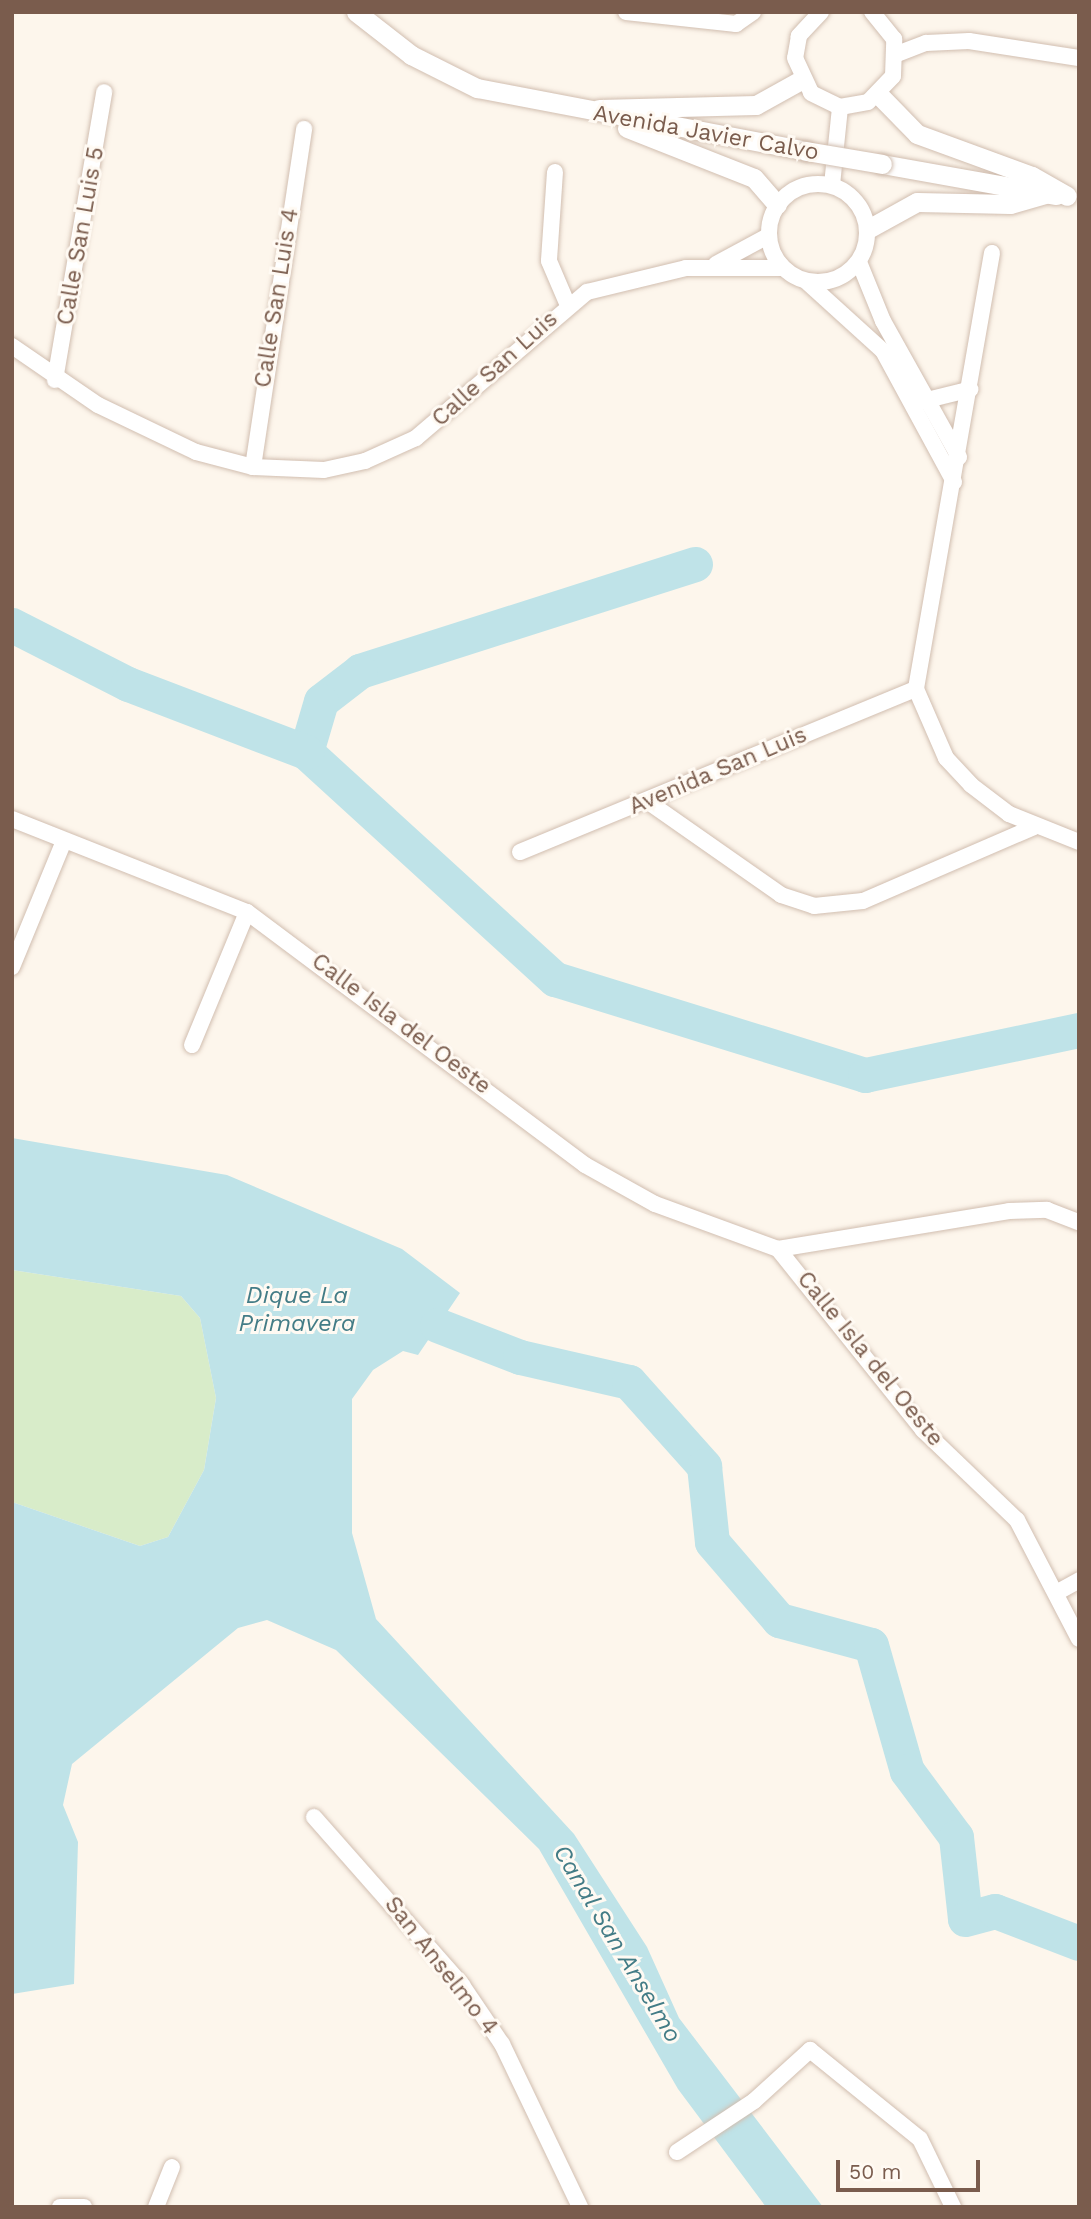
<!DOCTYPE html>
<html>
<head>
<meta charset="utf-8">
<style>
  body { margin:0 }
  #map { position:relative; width:1091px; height:2219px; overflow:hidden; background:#fdf6ec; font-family:"Work Sans",sans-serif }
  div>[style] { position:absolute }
  .green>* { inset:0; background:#d8ecc9 }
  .water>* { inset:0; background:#bfe3e8 }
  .river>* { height:35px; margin:-17.5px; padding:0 17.5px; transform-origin:17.5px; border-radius:17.5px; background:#bfe3e8 }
  .roads { filter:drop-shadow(0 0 2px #d1beb0) drop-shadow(0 0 2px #d1beb0) }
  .minor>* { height:16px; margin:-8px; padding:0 8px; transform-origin:8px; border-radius:8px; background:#fff }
  .minor>.ring { margin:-8px; padding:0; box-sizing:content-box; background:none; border:16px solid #fff; border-radius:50% }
  .tertiary>* { height:19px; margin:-9.5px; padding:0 9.5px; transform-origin:9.5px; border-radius:9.5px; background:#fff }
  .bridges { filter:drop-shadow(0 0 2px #d1beb0) drop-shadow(0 0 2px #d1beb0) }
  .tertiary-bridge>* { height:19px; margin:-9.5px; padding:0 9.5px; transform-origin:9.5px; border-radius:9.5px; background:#fff }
  span { translate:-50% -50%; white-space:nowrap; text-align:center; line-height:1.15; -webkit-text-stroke:6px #fffaf3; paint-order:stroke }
  .street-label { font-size:23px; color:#7a5c4d }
  .water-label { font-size:24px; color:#437c86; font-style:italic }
  .frame { position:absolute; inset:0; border:14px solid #7a5c4d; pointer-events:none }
  .scale { position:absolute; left:836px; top:2160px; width:144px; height:32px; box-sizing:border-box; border:4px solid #7a5c4d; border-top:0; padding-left:9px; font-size:21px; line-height:24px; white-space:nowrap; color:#7a5c4d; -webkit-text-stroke:5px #fffaf3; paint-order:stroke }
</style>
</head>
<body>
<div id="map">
  <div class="green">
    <i style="clip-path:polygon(12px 1270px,181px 1296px,200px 1318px,216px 1398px,204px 1470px,168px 1537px,140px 1546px,12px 1502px)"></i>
  </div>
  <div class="water">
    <i style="clip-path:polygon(12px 1138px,227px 1175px,402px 1249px,460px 1293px,418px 1355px,403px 1351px,373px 1370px,352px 1399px,352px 1533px,376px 1619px,574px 1834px,647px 1947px,679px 2018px,823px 2207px,766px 2207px,678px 2089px,539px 1849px,336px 1650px,267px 1620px,238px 1628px,72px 1764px,63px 1805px,78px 1842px,74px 1984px,12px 1994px,12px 1502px,140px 1546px,168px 1537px,204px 1470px,216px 1398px,200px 1318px,181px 1296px,12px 1270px)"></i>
  </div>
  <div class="river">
    <i style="left:695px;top:564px;width:352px;rotate:162.3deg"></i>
    <i style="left:360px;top:671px;width:49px;rotate:142.4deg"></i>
    <i style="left:321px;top:701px;width:53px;rotate:106.4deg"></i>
    <i style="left:306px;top:752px;width:337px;rotate:42.4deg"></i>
    <i style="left:555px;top:979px;width:325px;rotate:17.2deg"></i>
    <i style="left:865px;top:1075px;width:219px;rotate:-11.9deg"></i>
    <i style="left:12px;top:625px;width:130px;rotate:27deg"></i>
    <i style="left:128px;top:684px;width:191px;rotate:20.9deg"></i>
    <i style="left:437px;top:1325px;width:89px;rotate:21.1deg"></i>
    <i style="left:520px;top:1357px;width:112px;rotate:12.9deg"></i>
    <i style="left:629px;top:1382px;width:113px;rotate:48.2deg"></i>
    <i style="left:704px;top:1466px;width:76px;rotate:84deg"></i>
    <i style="left:712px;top:1542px;width:103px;rotate:49.3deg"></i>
    <i style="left:779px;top:1620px;width:95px;rotate:15.2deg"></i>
    <i style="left:871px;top:1645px;width:131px;rotate:74.1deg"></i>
    <i style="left:907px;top:1771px;width:82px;rotate:53.4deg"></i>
    <i style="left:956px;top:1837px;width:82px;rotate:83.7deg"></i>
    <i style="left:965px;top:1919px;width:31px;rotate:-15deg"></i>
    <i style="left:995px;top:1911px;width:90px;rotate:20.9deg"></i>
  </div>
  <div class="roads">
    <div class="minor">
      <i style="left:626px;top:12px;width:111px;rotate:6.2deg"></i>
      <i style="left:736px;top:24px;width:21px;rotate:-35deg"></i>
      <i style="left:821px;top:12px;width:33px;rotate:133deg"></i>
      <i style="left:799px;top:36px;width:22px;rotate:100deg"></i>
      <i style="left:795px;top:58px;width:38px;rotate:65deg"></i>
      <i style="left:811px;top:93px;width:32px;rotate:26deg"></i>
      <i style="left:840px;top:107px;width:28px;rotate:-10deg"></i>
      <i style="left:868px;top:102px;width:36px;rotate:-46deg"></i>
      <i style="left:893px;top:76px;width:37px;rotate:-88deg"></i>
      <i style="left:894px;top:39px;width:35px;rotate:-129deg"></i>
      <i style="left:897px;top:54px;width:31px;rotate:-21deg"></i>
      <i style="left:926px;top:43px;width:43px;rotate:-2.7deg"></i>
      <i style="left:969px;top:41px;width:111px;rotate:8.8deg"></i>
      <i style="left:555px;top:172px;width:89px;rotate:93.9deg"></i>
      <i style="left:549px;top:261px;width:46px;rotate:66.8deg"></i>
      <i class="ring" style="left:769px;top:184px;width:82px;height:82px"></i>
      <i style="left:832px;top:185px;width:78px;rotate:-84.1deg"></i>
      <i style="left:992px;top:253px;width:443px;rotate:99.9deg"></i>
      <i style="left:916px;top:689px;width:75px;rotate:66.5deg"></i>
      <i style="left:946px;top:758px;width:37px;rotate:47deg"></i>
      <i style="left:971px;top:785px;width:48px;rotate:37.3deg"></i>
      <i style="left:1009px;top:814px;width:75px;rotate:21.8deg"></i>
      <i style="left:859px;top:262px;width:64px;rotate:67.9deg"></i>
      <i style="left:883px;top:321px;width:156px;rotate:60.8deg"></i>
      <i style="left:716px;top:264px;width:59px;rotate:-28.3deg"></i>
      <i style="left:807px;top:282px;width:103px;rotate:42.2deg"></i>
      <i style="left:883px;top:351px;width:149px;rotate:61.5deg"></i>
      <i style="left:12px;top:346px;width:104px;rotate:34.5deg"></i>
      <i style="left:98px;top:405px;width:109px;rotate:25.6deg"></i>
      <i style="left:196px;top:452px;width:59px;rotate:14.7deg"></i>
      <i style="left:253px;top:467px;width:71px;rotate:2.4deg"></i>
      <i style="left:324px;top:470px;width:42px;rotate:-12.4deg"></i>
      <i style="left:365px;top:461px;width:56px;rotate:-24.3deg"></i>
      <i style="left:416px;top:438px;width:225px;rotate:-40.5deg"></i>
      <i style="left:587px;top:292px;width:102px;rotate:-13.6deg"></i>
      <i style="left:686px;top:268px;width:96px"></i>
      <i style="left:55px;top:380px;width:292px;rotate:-80.3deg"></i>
      <i style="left:923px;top:401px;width:49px;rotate:-14deg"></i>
      <i style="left:253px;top:467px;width:342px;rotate:-81.4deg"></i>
      <i style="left:647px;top:801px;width:164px;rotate:35deg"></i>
      <i style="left:781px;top:895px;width:35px;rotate:18deg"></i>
      <i style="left:814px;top:906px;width:49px;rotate:-5.8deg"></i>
      <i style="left:863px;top:901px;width:186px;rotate:-23.4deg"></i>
      <i style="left:12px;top:819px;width:253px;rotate:21.6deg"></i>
      <i style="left:247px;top:912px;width:422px;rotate:36.8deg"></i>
      <i style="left:585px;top:1165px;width:80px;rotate:29.1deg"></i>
      <i style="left:655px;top:1204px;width:131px;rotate:20.1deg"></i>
      <i style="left:778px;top:1249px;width:232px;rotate:51.3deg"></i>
      <i style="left:923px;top:1430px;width:130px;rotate:43.8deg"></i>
      <i style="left:1017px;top:1520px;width:134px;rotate:62.5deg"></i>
      <i style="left:520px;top:852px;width:428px;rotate:-22.4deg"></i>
      <i style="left:12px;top:967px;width:136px;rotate:-67.6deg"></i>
      <i style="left:192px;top:1045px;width:144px;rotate:-67.5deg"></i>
      <i style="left:778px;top:1249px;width:234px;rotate:-9.3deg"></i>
      <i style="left:1009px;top:1211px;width:38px;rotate:-2deg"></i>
      <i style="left:1047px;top:1210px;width:34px;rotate:21deg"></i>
      <i style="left:1056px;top:1593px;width:26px;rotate:-29deg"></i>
      <i style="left:314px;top:1817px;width:224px;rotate:48.6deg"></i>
      <i style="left:462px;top:1985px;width:71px;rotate:55.9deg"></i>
      <i style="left:502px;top:2044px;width:181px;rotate:64.4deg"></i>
      <i style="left:677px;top:2152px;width:92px;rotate:-33.5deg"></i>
      <i style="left:754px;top:2101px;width:76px;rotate:-42.3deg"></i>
      <i style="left:810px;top:2050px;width:141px;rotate:39deg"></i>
      <i style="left:920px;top:2139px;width:76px;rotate:64.1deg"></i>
      <i style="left:60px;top:2207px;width:24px"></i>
      <i style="left:156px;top:2207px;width:43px;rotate:-68.2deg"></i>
    </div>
    <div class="tertiary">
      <i style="left:356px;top:12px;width:70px;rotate:38deg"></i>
      <i style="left:411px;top:55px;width:74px;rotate:26.6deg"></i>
      <i style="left:477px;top:88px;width:335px;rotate:10.8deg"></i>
      <i style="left:879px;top:95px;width:54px;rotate:45.7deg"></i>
      <i style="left:917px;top:134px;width:122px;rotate:20.1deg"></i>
      <i style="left:1032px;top:176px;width:40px;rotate:29.7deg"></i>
      <i style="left:599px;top:109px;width:157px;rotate:-1.5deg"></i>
      <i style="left:756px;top:105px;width:51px;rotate:-29.1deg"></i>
      <i style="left:627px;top:128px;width:136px;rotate:21.5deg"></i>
      <i style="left:754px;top:178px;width:35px;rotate:49deg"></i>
      <i style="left:882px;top:164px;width:177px;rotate:10.1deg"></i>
      <i style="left:868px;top:229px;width:56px;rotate:-28.9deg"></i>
      <i style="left:917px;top:202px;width:93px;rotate:1.2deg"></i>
      <i style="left:1010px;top:204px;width:37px;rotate:-16deg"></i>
    </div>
  </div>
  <div class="bridges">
    <div class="tertiary-bridge">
      <i style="left:806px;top:151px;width:77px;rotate:9.7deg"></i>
    </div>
  </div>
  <div class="street-label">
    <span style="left:706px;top:133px;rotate:10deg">Avenida Javier Calvo</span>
    <span style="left:81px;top:236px;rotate:-80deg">Calle San Luis 5</span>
    <span style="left:277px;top:298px;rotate:-81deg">Calle San Luis 4</span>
    <span style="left:495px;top:369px;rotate:-42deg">Calle San Luis</span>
    <span style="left:718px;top:771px;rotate:-23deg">Avenida San Luis</span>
    <span style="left:401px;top:1024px;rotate:37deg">Calle Isla del Oeste</span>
    <span style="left:870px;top:1359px;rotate:51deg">Calle Isla del Oeste</span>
    <span style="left:441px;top:1966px;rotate:52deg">San Anselmo 4</span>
  </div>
  <div class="water-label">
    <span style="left:297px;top:1310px">Dique La<br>Primavera</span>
    <span style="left:617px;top:1944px;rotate:59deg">Canal San Anselmo</span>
  </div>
  <div class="frame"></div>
  <div class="scale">50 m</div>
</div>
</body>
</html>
